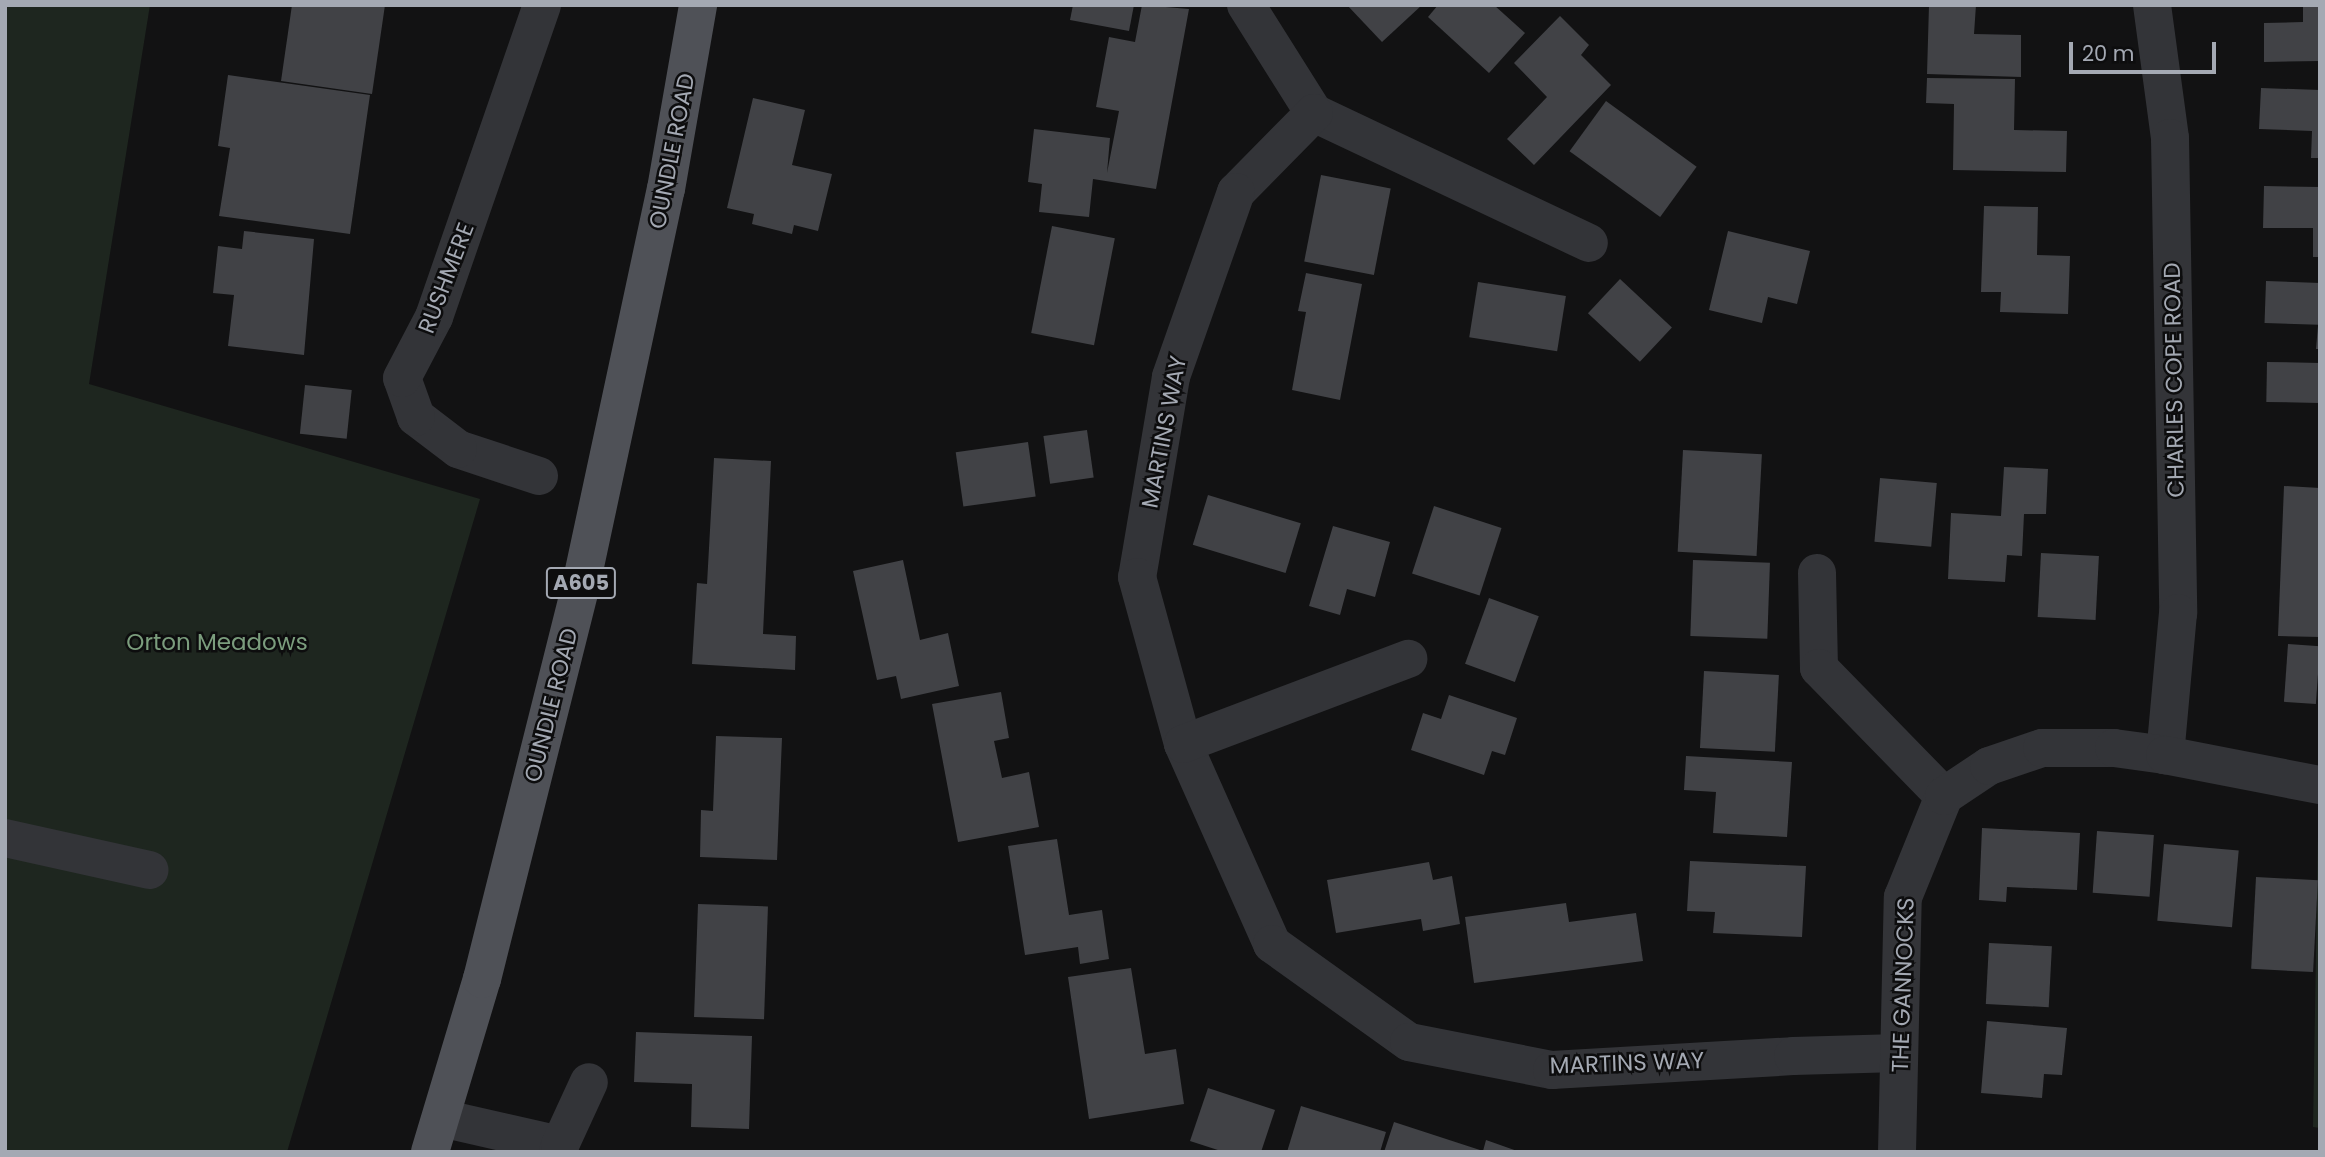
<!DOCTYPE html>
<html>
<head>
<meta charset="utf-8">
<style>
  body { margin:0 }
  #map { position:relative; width:2325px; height:1157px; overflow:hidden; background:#121213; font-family:Poppins,sans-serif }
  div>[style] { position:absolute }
  .green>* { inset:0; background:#1e261f }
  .building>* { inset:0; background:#414246; transform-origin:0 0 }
  .minor>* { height:38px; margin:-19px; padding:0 19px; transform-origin:19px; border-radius:19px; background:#333438 }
  .major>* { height:38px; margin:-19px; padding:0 19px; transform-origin:19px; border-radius:19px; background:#4f5157 }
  span { translate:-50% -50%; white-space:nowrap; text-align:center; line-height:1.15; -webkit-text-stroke:5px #0d0d0e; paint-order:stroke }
  .shield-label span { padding:2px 5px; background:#0d0d0e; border:2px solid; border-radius:5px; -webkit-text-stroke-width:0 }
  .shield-label { font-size:21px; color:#a4a9b3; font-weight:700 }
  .street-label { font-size:23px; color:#a4a9b3 }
  .park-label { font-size:23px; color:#7b9d7d }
  .frame { position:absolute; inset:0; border:7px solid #a4a9b3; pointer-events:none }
  .scale { position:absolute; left:2069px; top:42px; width:147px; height:32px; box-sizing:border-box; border:4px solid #a4a9b3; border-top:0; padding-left:9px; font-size:21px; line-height:24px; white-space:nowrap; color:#a4a9b3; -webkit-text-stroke:5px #0d0d0e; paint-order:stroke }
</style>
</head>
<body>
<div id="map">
  <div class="green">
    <i style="clip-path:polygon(5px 5px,150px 5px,89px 384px,480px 499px,287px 1152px,5px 1152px)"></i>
    <i style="clip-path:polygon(2318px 833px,2320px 834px,2320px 1128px,2313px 1127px)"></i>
  </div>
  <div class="building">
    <i style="clip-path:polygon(292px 5px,385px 5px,372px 94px,281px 81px)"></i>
    <i style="clip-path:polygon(1073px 5px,1134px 5px,1129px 31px,1070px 20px)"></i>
    <i style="clip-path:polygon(1142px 5px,1189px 9px,1156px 189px,1093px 179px,1089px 217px,1039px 212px,1042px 184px,1028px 182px,1034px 129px,1110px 138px,1107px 173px,1119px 111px,1096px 107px,1109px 37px,1135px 42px)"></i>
    <i style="clip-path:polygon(1347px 5px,1422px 5px,1382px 42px)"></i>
    <i style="clip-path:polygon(1438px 5px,1494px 5px,1525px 33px,1489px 73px,1428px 17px)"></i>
    <i style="clip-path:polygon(1929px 5px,1976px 5px,1974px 34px,2021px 35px,2021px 77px,1927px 74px)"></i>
    <i style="clip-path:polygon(2303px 5px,2320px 5px,2320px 61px,2264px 62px,2264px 23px,2303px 22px)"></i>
    <i style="clip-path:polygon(1560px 16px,1589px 45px,1581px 55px,1611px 85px,1534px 165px,1507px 139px,1547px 97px,1514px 63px)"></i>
    <i style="clip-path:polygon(228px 75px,370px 95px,350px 234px,219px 216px,230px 148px,218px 146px)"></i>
    <i style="clip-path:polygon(1927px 78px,2015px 79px,2014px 130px,2067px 131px,2066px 172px,1953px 170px,1954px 104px,1926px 103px)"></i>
    <i style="clip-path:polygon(2261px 88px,2320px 90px,2320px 158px,2311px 158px,2312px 131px,2259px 129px)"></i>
    <i style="clip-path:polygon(753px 98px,805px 110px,792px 165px,832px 174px,818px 231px,794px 225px,792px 234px,752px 224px,754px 214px,727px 208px)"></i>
    <i style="left:1606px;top:101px;width:112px;height:62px;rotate:36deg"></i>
    <i style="left:1321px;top:175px;width:71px;height:88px;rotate:11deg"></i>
    <i style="clip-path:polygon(2264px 186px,2320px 187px,2320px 257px,2313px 257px,2313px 228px,2263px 228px)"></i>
    <i style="clip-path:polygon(1984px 206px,2038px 207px,2037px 255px,2070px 256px,2068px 314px,2000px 312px,2001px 292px,1981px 292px)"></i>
    <i style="left:1052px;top:226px;width:64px;height:109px;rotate:11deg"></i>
    <i style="clip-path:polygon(244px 231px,314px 239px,304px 355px,228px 346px,234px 295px,213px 293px,218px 246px,242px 249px)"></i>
    <i style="clip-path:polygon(1728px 231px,1810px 251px,1797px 304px,1768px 297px,1762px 323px,1709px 310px)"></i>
    <i style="clip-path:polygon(1306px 273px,1362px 284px,1340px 400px,1292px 390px,1306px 312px,1298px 311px)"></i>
    <i style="left:1620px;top:279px;width:71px;height:47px;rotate:43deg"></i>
    <i style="left:2266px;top:281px;width:54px;height:42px;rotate:2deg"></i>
    <i style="left:1478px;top:282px;width:89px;height:56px;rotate:9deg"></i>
    <i style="clip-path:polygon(2318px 326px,2320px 327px,2320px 349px,2316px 349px)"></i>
    <i style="left:2267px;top:362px;width:53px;height:40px;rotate:1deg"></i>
    <i style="left:305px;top:385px;width:47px;height:49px;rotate:6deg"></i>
    <i style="left:1087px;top:430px;width:48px;height:44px;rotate:82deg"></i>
    <i style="left:1028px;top:442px;width:55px;height:73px;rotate:82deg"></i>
    <i style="left:1683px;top:450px;width:79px;height:102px;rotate:3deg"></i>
    <i style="clip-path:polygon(714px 458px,771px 461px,763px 634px,796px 636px,795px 670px,692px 664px,697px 583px,707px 584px)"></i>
    <i style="clip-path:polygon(2004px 467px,2048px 469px,2046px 514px,2024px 514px,2022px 556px,2007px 555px,2005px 582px,1948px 579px,1951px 513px,2001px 516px)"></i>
    <i style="left:1880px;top:478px;width:57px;height:64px;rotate:5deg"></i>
    <i style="clip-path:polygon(2284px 486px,2320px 488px,2320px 637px,2278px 636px)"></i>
    <i style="left:1208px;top:495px;width:97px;height:52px;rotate:17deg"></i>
    <i style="left:1434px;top:506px;width:71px;height:71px;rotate:18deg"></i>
    <i style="clip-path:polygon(1333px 526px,1390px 542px,1375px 597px,1347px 589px,1340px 615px,1309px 606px)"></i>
    <i style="left:2041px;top:553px;width:58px;height:64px;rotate:3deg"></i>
    <i style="clip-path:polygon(903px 560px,920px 640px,948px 633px,959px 686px,901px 699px,896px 676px,877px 680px,853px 571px)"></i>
    <i style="left:1693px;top:560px;width:77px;height:76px;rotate:2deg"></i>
    <i style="left:1489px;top:598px;width:53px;height:70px;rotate:20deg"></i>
    <i style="left:2288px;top:644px;width:32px;height:58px;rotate:4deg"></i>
    <i style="left:1704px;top:671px;width:75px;height:77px;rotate:3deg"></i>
    <i style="clip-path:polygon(1001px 692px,1009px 738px,994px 741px,1002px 778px,1029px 772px,1039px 827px,958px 842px,932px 704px)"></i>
    <i style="clip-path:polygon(1449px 695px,1517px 718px,1505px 755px,1492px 751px,1484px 775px,1411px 750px,1423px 713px,1441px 719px)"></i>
    <i style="clip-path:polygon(716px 736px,782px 738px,777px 860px,700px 857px,701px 810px,713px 811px)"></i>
    <i style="clip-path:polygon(1686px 756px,1792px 762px,1787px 837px,1713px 833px,1716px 792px,1684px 790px)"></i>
    <i style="clip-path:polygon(1982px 828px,2080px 833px,2077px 890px,2007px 887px,2006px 902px,1979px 900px)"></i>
    <i style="left:2097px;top:831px;width:57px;height:62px;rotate:4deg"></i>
    <i style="clip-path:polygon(1057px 839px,1069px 915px,1102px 910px,1109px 959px,1080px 964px,1078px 947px,1025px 955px,1008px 846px)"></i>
    <i style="left:2164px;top:844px;width:75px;height:77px;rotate:5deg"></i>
    <i style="clip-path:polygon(1690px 861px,1806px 866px,1802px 937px,1713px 933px,1715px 912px,1687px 911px)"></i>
    <i style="clip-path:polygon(1429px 862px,1433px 880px,1452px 876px,1460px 924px,1423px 931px,1421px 919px,1336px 933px,1327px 880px)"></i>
    <i style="left:2256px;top:877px;width:62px;height:92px;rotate:3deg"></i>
    <i style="clip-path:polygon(1566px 903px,1569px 922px,1636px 913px,1643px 961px,1474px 983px,1465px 917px)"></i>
    <i style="left:698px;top:904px;width:70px;height:113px;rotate:2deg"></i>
    <i style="left:1989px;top:943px;width:63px;height:61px;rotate:3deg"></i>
    <i style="clip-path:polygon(1131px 968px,1145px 1054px,1176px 1049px,1184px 1104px,1089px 1119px,1068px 977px)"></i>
    <i style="clip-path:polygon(1987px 1021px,2067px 1028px,2062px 1075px,2044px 1074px,2042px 1098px,1981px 1093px)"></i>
    <i style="clip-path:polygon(636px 1032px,752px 1036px,749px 1129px,691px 1127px,692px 1084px,634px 1082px)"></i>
    <i style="clip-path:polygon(1208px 1088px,1275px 1110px,1261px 1152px,1224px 1152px,1190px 1141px)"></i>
    <i style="clip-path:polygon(1301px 1106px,1386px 1132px,1380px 1152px,1287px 1152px)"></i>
    <i style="clip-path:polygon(1394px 1122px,1483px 1151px,1486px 1140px,1520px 1152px,1384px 1152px)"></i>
  </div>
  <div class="minor">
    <i style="left:1246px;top:5px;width:128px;rotate:57.8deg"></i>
    <i style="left:1314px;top:113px;width:304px;rotate:25.3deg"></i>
    <i style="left:2152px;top:5px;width:134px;rotate:82.3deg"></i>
    <i style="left:2170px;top:138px;width:475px;rotate:89deg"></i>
    <i style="left:2178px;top:613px;width:143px;rotate:95.2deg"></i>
    <i style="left:1314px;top:113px;width:111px;rotate:134.6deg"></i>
    <i style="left:1236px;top:192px;width:196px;rotate:109.4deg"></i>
    <i style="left:1171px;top:377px;width:203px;rotate:99.6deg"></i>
    <i style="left:1137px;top:577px;width:173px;rotate:74.6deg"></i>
    <i style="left:1183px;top:744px;width:219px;rotate:66deg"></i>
    <i style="left:1272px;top:944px;width:168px;rotate:35.6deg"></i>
    <i style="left:1409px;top:1042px;width:146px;rotate:11.1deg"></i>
    <i style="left:1552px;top:1070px;width:241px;rotate:-3.3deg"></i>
    <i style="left:1793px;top:1056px;width:106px;rotate:-1.6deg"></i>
    <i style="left:539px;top:476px;width:85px;rotate:-161.6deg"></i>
    <i style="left:458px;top:449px;width:53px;rotate:-142.7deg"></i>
    <i style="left:416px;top:417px;width:41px;rotate:-109.7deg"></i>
    <i style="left:402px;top:378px;width:69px;rotate:-62.3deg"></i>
    <i style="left:434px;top:317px;width:330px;rotate:-70.9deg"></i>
    <i style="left:1817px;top:573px;width:95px;rotate:88.8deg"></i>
    <i style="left:1819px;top:668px;width:179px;rotate:45.7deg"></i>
    <i style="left:1183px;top:744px;width:241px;rotate:-20.7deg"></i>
    <i style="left:5px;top:838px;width:148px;rotate:12.5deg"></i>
    <i style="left:441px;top:1118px;width:122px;rotate:12.8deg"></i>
    <i style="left:560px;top:1145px;width:7px;rotate:106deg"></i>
    <i style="left:560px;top:1145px;width:69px;rotate:-65.3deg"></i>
    <i style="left:1897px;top:1152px;width:255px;rotate:-88.7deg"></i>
    <i style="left:1903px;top:897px;width:109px;rotate:-67.9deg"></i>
    <i style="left:1944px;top:796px;width:54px;rotate:-33.7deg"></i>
    <i style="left:1989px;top:766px;width:56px;rotate:-18.8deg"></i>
    <i style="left:2042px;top:748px;width:72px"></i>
    <i style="left:2114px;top:748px;width:51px;rotate:7.8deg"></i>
    <i style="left:2165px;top:755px;width:158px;rotate:11deg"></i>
  </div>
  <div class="major">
    <i style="left:430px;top:1152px;width:181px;rotate:-73.3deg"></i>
    <i style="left:482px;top:979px;width:411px;rotate:-75.9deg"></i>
    <i style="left:582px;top:580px;width:400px;rotate:-77.9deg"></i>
    <i style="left:666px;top:189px;width:187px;rotate:-80.1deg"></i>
  </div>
  <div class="shield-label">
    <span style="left:581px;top:583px">A605</span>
  </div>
  <div class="street-label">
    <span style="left:672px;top:151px;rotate:-79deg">OUNDLE ROAD</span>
    <span style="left:446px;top:278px;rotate:-69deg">RUSHMERE</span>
    <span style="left:2174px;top:380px;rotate:-91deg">CHARLES COPE ROAD</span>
    <span style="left:1164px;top:432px;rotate:-79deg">MARTINS WAY</span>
    <span style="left:551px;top:705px;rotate:-76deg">OUNDLE ROAD</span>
    <span style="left:1903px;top:985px;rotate:-88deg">THE GANNOCKS</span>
    <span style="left:1627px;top:1063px;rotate:-2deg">MARTINS WAY</span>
  </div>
  <div class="park-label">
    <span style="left:217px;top:642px">Orton Meadows</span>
  </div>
  <div class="frame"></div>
  <div class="scale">20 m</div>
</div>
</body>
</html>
